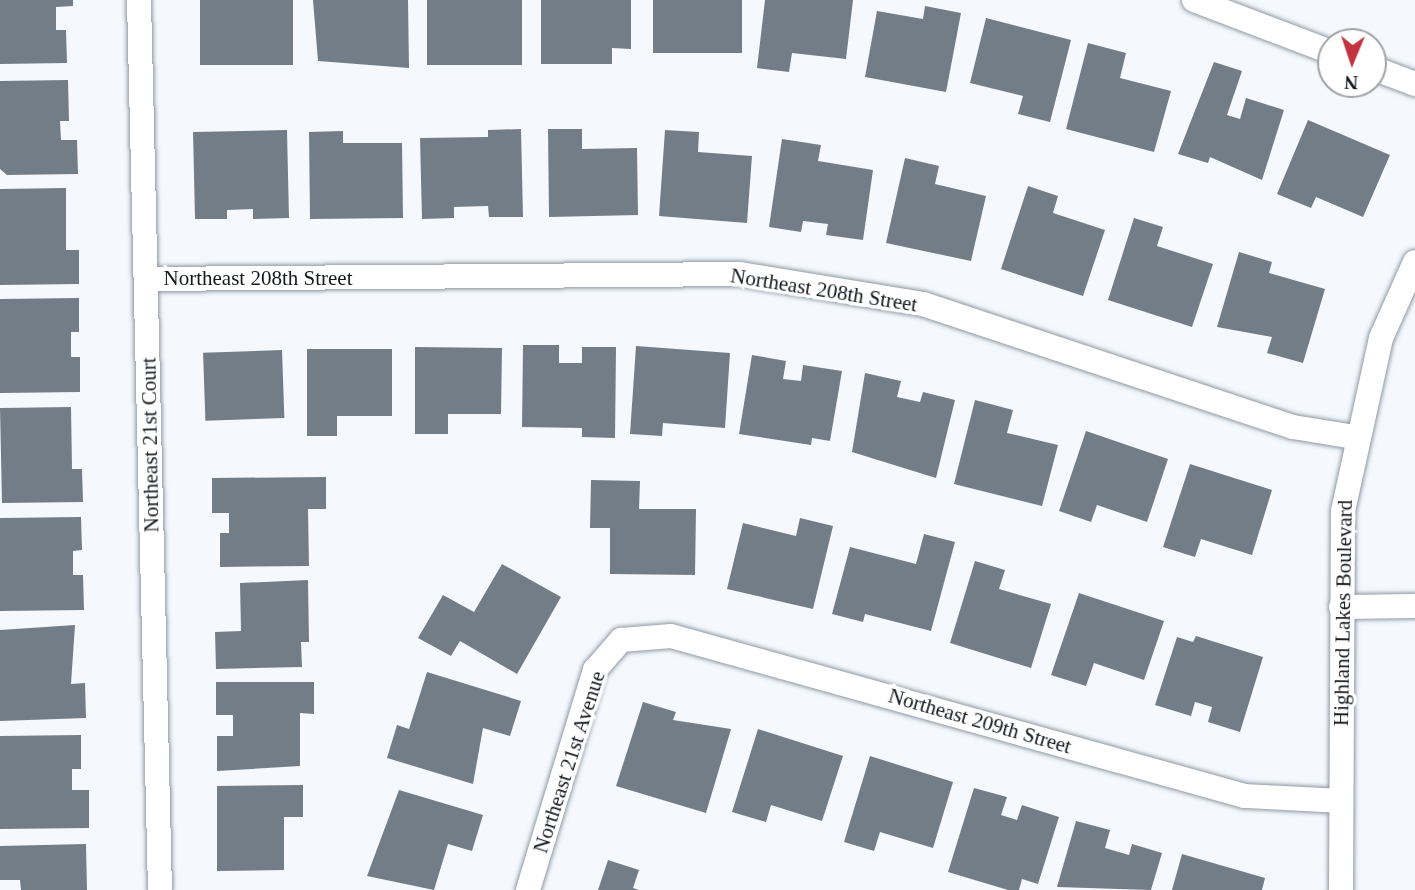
<!DOCTYPE html>
<html>
<head>
<meta charset="utf-8">
<style>
  body { margin:0 }
  #map { position:relative; width:1415px; height:890px; overflow:hidden; background:#f5f9fe; font-family:Georgia,serif }
  div>[style] { position:absolute }
  .building>* { inset:0; background:#737d87; transform-origin:0 0 }
  .roads { filter:drop-shadow(0 0 2px #8f99a4) drop-shadow(0 0 2px #8f99a4) }
  .street>* { height:24px; margin:-12px; padding:0 12px; transform-origin:12px; border-radius:12px; background:#fff }
  span { translate:-50% -50%; white-space:nowrap; text-align:center; line-height:1.15; -webkit-text-stroke:7px #fff; paint-order:stroke }
  .street-label { font-size:21px; color:#14181c }
  .north { position:absolute; left:1317px; top:28px; width:70px; height:70px; box-sizing:border-box; background:#fff; border:2px solid #a1a3a4; border-radius:50%; rotate:182deg; font-size:19px; font-weight:700; line-height:28px; text-align:center; color:#14181c }
  .north::after { content:''; display:block; margin:auto; width:24px; height:32px; background:#c43440; clip-path:polygon(50% 0,100% 100%,50% 72%,0 100%) }
</style>
</head>
<body>
<div id="map">
  <div class="building">
    <i style="clip-path:polygon(0 0,73px 0,73px 6px,56px 7px,56px 30px,66px 30px,67px 63px,0 64px)"></i>
    <i style="left:200px;top:0;width:93px;height:65px"></i>
    <i style="clip-path:polygon(313px 0,408px 0,409px 68px,318px 61px)"></i>
    <i style="left:427px;top:0;width:95px;height:65px"></i>
    <i style="clip-path:polygon(541px 0,631px 0,631px 49px,612px 48px,612px 64px,541px 64px)"></i>
    <i style="left:653px;top:0;width:89px;height:53px"></i>
    <i style="clip-path:polygon(765px 0,853px 0,846px 59px,792px 53px,789px 72px,757px 68px)"></i>
    <i style="clip-path:polygon(925px 6px,961px 13px,946px 92px,865px 77px,877px 11px,923px 19px)"></i>
    <i style="clip-path:polygon(986px 18px,1071px 40px,1050px 122px,1018px 114px,1023px 96px,970px 83px)"></i>
    <i style="clip-path:polygon(1088px 43px,1126px 53px,1120px 78px,1171px 91px,1154px 152px,1066px 129px)"></i>
    <i style="clip-path:polygon(1214px 62px,1242px 71px,1227px 115px,1240px 119px,1246px 98px,1284px 110px,1262px 180px,1210px 157px,1208px 163px,1178px 154px)"></i>
    <i style="clip-path:polygon(68px 80px,69px 121px,60px 121px,61px 140px,77px 140px,78px 174px,7px 175px,0 169px,0 81px)"></i>
    <i style="clip-path:polygon(1308px 120px,1390px 155px,1363px 217px,1316px 197px,1311px 208px,1277px 194px)"></i>
    <i style="clip-path:polygon(521px 129px,523px 217px,489px 217px,488px 206px,454px 207px,454px 218px,422px 219px,420px 138px,488px 137px,488px 130px)"></i>
    <i style="clip-path:polygon(548px 129px,582px 129px,582px 149px,637px 148px,638px 215px,549px 217px)"></i>
    <i style="clip-path:polygon(287px 130px,289px 218px,253px 219px,253px 209px,227px 210px,227px 219px,195px 219px,193px 132px)"></i>
    <i style="clip-path:polygon(665px 130px,699px 132px,698px 152px,752px 156px,747px 223px,659px 216px)"></i>
    <i style="clip-path:polygon(343px 131px,343px 143px,402px 143px,403px 218px,310px 219px,309px 132px)"></i>
    <i style="clip-path:polygon(782px 139px,821px 145px,818px 161px,873px 170px,863px 240px,826px 235px,828px 224px,803px 221px,801px 232px,769px 227px)"></i>
    <i style="clip-path:polygon(905px 158px,939px 166px,935px 184px,986px 196px,971px 261px,886px 243px)"></i>
    <i style="clip-path:polygon(1028px 186px,1058px 196px,1053px 213px,1105px 230px,1083px 296px,1001px 269px)"></i>
    <i style="clip-path:polygon(66px 188px,66px 250px,79px 250px,79px 284px,0 285px,0 189px)"></i>
    <i style="clip-path:polygon(1134px 218px,1163px 227px,1157px 246px,1213px 264px,1192px 327px,1108px 300px)"></i>
    <i style="clip-path:polygon(1239px 252px,1272px 262px,1269px 273px,1325px 289px,1303px 363px,1267px 353px,1272px 337px,1217px 327px)"></i>
    <i style="clip-path:polygon(79px 298px,79px 332px,71px 332px,71px 357px,80px 357px,80px 392px,0 393px,0 299px)"></i>
    <i style="clip-path:polygon(523px 345px,559px 345px,559px 363px,582px 363px,582px 347px,616px 347px,615px 438px,582px 437px,582px 428px,522px 427px)"></i>
    <i style="clip-path:polygon(636px 346px,730px 353px,725px 428px,663px 423px,662px 436px,630px 434px)"></i>
    <i style="clip-path:polygon(415px 347px,502px 348px,501px 414px,448px 414px,448px 434px,415px 434px)"></i>
    <i style="clip-path:polygon(307px 349px,392px 349px,392px 416px,337px 416px,337px 436px,307px 436px)"></i>
    <i style="left:282px;top:350px;width:68px;height:79px;rotate:88deg"></i>
    <i style="clip-path:polygon(752px 355px,786px 361px,783px 379px,801px 381px,803px 365px,842px 371px,830px 441px,812px 438px,811px 445px,739px 434px)"></i>
    <i style="clip-path:polygon(865px 373px,901px 381px,897px 397px,920px 402px,923px 392px,955px 400px,936px 478px,852px 452px)"></i>
    <i style="clip-path:polygon(975px 400px,1013px 410px,1007px 433px,1058px 445px,1042px 506px,954px 484px)"></i>
    <i style="clip-path:polygon(71px 407px,72px 469px,82px 469px,83px 502px,2px 503px,0 408px)"></i>
    <i style="clip-path:polygon(1086px 431px,1168px 459px,1147px 522px,1097px 505px,1091px 522px,1059px 511px)"></i>
    <i style="clip-path:polygon(1190px 464px,1272px 490px,1252px 555px,1201px 539px,1195px 557px,1163px 547px)"></i>
    <i style="clip-path:polygon(326px 477px,326px 509px,308px 509px,309px 566px,220px 567px,220px 533px,229px 533px,229px 513px,212px 513px,212px 478px)"></i>
    <i style="clip-path:polygon(591px 480px,640px 481px,639px 509px,696px 509px,695px 575px,610px 574px,610px 528px,590px 528px)"></i>
    <i style="clip-path:polygon(81px 517px,82px 550px,73px 551px,73px 575px,83px 575px,84px 610px,0 611px,0 518px)"></i>
    <i style="clip-path:polygon(800px 518px,833px 526px,813px 609px,727px 589px,743px 523px,796px 536px)"></i>
    <i style="clip-path:polygon(924px 534px,955px 542px,931px 631px,865px 614px,863px 622px,832px 614px,850px 547px,916px 564px)"></i>
    <i style="clip-path:polygon(975px 561px,1005px 570px,999px 589px,1051px 604px,1031px 668px,950px 643px)"></i>
    <i style="clip-path:polygon(502px 564px,561px 597px,517px 674px,460px 641px,451px 656px,418px 638px,443px 595px,474px 612px)"></i>
    <i style="clip-path:polygon(308px 580px,309px 642px,301px 642px,302px 667px,216px 669px,215px 632px,241px 631px,240px 583px)"></i>
    <i style="clip-path:polygon(1079px 593px,1164px 621px,1144px 680px,1094px 663px,1086px 686px,1051px 675px)"></i>
    <i style="clip-path:polygon(75px 625px,71px 684px,85px 683px,86px 718px,0 721px,0 630px)"></i>
    <i style="clip-path:polygon(1196px 636px,1263px 657px,1240px 732px,1208px 722px,1212px 707px,1195px 702px,1191px 716px,1155px 705px,1177px 637px,1193px 642px)"></i>
    <i style="clip-path:polygon(427px 672px,521px 701px,510px 736px,483px 728px,473px 784px,387px 758px,397px 725px,409px 729px)"></i>
    <i style="clip-path:polygon(216px 682px,314px 682px,314px 714px,300px 713px,300px 766px,217px 771px,217px 736px,233px 736px,233px 715px,216px 715px)"></i>
    <i style="clip-path:polygon(643px 702px,676px 712px,673px 720px,731px 729px,706px 813px,616px 786px)"></i>
    <i style="clip-path:polygon(758px 729px,843px 756px,822px 821px,771px 805px,766px 822px,732px 812px)"></i>
    <i style="clip-path:polygon(81px 735px,81px 769px,72px 769px,72px 790px,89px 790px,89px 828px,0 829px,0 736px)"></i>
    <i style="clip-path:polygon(870px 756px,953px 782px,933px 848px,880px 832px,874px 851px,844px 842px)"></i>
    <i style="clip-path:polygon(303px 785px,303px 817px,284px 817px,284px 870px,217px 871px,217px 786px)"></i>
    <i style="clip-path:polygon(974px 788px,1007px 797px,1001px 815px,1017px 820px,1022px 805px,1059px 817px,1038px 884px,1022px 879px,1019px 890px,1008px 890px,948px 872px)"></i>
    <i style="clip-path:polygon(399px 790px,483px 815px,472px 851px,448px 844px,434px 890px,367px 876px)"></i>
    <i style="clip-path:polygon(1076px 821px,1110px 830px,1105px 848px,1129px 855px,1132px 844px,1162px 853px,1151px 890px,1057px 887px)"></i>
    <i style="clip-path:polygon(86px 844px,87px 890px,21px 890px,20px 880px,0 880px,0 846px)"></i>
    <i style="clip-path:polygon(1182px 854px,1265px 878px,1262px 890px,1172px 890px)"></i>
    <i style="clip-path:polygon(608px 860px,639px 870px,633px 888px,639px 890px,598px 890px)"></i>
  </div>
  <div class="roads">
    <div class="street">
      <i style="left:139px;top:0;width:890px;rotate:88.65deg"></i>
      <i style="left:1194px;top:0;width:147px;rotate:20.8deg"></i>
      <i style="left:1373px;top:68px;width:45px;rotate:20.9deg"></i>
      <i style="left:147px;top:279px;width:593px;rotate:-0.48deg"></i>
      <i style="left:740px;top:274px;width:185px;rotate:9.3deg"></i>
      <i style="left:923px;top:304px;width:390px;rotate:18.4deg"></i>
      <i style="left:1293px;top:427px;width:63px;rotate:9.2deg"></i>
      <i style="left:1341px;top:607px;width:74px;rotate:-0.8deg"></i>
      <i style="left:528px;top:890px;width:230px;rotate:-73.1deg"></i>
      <i style="left:595px;top:670px;width:40px;rotate:-49deg"></i>
      <i style="left:621px;top:640px;width:50px;rotate:-4.6deg"></i>
      <i style="left:671px;top:636px;width:596px;rotate:15.58deg"></i>
      <i style="left:1245px;top:796px;width:95px;rotate:3deg"></i>
      <i style="left:1341px;top:890px;width:379px;rotate:-89.7deg"></i>
      <i style="left:1343px;top:511px;width:177px;rotate:-77.6deg"></i>
      <i style="left:1381px;top:338px;width:83px;rotate:-65.9deg"></i>
    </div>
  </div>
  <div class="street-label">
    <span style="left:258px;top:278px">Northeast 208th Street</span>
    <span style="left:824px;top:290px;rotate:9deg">Northeast 208th Street</span>
    <span style="left:150px;top:445px;rotate:-91deg">Northeast 21st Court</span>
    <span style="left:1343px;top:613px;rotate:-89deg">Highland Lakes Boulevard</span>
    <span style="left:980px;top:721px;rotate:16deg">Northeast 209th Street</span>
    <span style="left:569px;top:762px;rotate:-72deg">Northeast 21st Avenue</span>
  </div>
  <div class="north">N</div>
</div>
</body>
</html>
